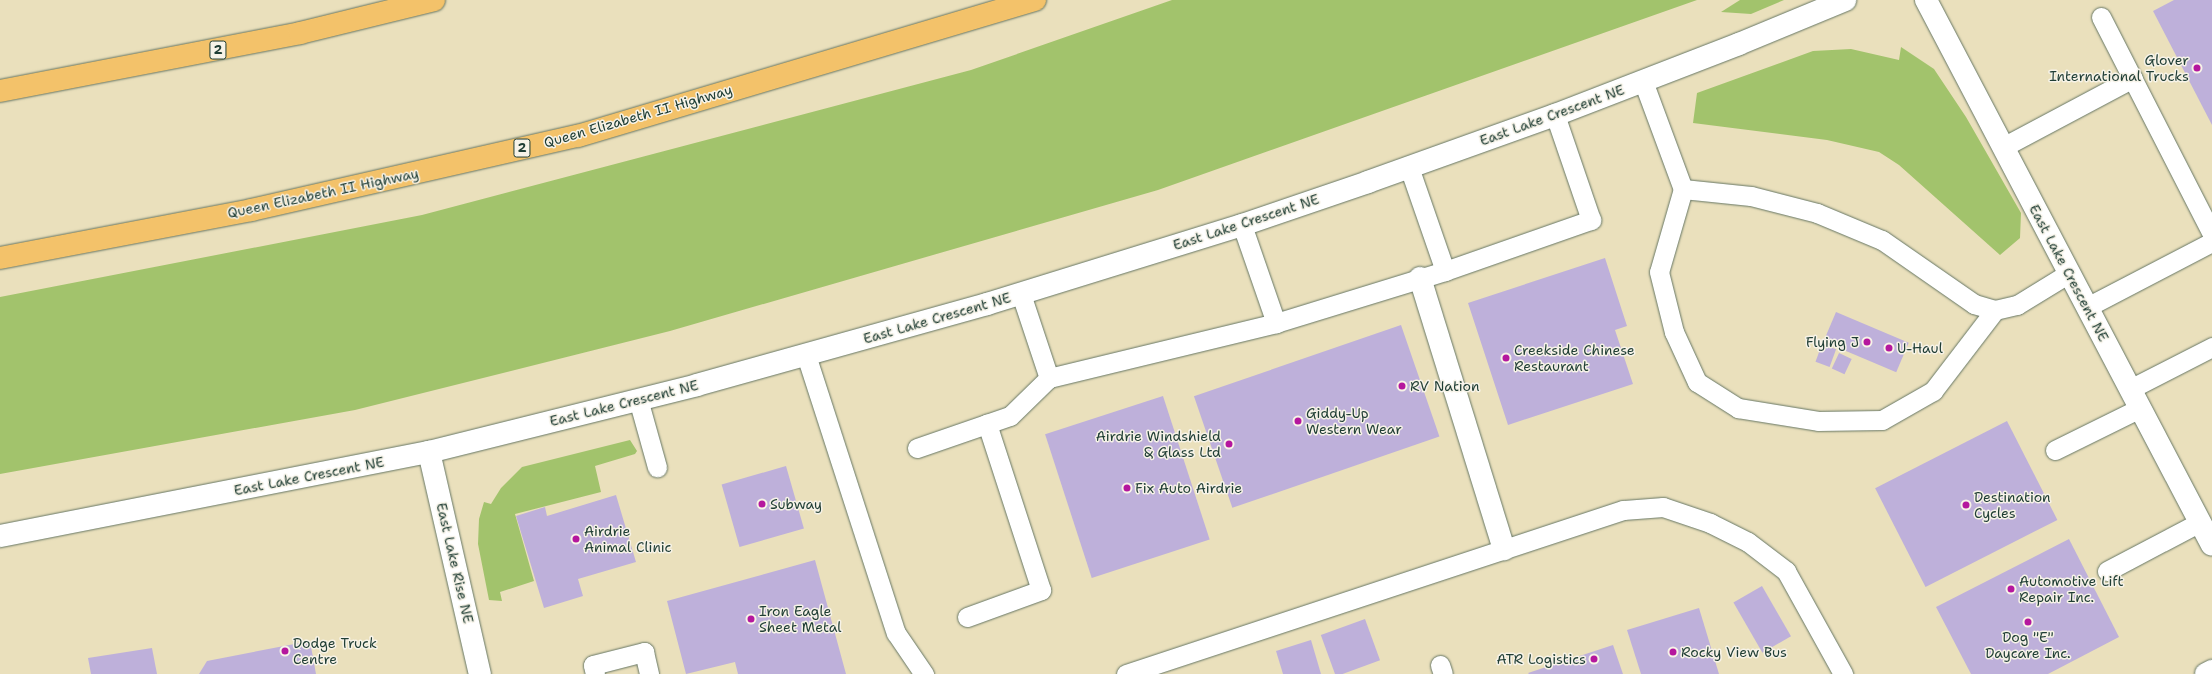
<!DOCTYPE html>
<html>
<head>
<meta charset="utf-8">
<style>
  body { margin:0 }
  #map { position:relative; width:2212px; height:674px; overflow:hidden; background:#eae0bc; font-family:"Shantell Sans",sans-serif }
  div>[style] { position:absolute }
  .green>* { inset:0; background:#a2c36c }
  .building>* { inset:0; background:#beb0da; transform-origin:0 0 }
  .roads { filter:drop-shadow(0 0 1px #667664) drop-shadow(0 0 1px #667664) }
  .service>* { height:19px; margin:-9.5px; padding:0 9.5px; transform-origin:9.5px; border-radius:9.5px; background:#fff }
  .minor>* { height:22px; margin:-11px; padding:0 11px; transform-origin:11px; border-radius:11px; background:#fff }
  .tertiary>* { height:22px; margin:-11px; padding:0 11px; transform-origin:11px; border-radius:11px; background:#fff }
  .motorway>* { height:22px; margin:-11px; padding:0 11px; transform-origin:11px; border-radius:11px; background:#f3c26a }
  .dots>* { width:11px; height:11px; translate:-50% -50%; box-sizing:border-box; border:2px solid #f7f3e8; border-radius:50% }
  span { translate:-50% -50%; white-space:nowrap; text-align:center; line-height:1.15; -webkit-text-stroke:3px #f7f3e8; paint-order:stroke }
  .shield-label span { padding:1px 3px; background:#f7f3e8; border:1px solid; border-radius:3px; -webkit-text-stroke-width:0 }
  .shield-label { font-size:13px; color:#1f3d34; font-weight:700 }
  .poi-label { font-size:14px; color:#1f3d34 }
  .right { translate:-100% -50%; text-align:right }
  .left { translate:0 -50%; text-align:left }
  .street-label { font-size:14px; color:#1f3d34 }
</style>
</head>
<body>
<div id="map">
  <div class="green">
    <i style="clip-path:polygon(1172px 0,1697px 0,1158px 190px,670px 331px,355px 410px,0 474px,0 297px,422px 215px,971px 70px)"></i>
    <i style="clip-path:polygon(1740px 0,1784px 0,1751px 14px,1721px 12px)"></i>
    <i style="clip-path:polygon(1901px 47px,1934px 69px,1966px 117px,2021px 213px,2020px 238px,2000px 255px,1899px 165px,1879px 152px,1827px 140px,1693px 123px,1697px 93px,1813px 51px,1851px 49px,1899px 60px)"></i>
    <i style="clip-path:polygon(630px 440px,637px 451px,635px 454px,595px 466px,601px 492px,515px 514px,534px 581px,500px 592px,502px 601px,489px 600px,478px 544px,479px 519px,484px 502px,491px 504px,501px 488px,522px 467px)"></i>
  </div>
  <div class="building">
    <i style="clip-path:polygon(2174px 0,2212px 0,2212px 125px,2153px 11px)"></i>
    <i style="clip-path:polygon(1605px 258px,1627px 326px,1615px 330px,1633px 384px,1508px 425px,1468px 303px)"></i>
    <i style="left:1836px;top:312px;width:79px;height:32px;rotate:23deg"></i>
    <i style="left:1401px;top:325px;width:118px;height:219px;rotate:71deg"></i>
    <i style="left:1822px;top:344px;width:15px;height:19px;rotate:20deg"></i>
    <i style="left:1839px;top:353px;width:14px;height:17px;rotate:25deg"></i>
    <i style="left:1163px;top:396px;width:151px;height:124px;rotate:72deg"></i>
    <i style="left:2007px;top:421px;width:111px;height:148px;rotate:63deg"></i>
    <i style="left:786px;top:466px;width:65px;height:67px;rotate:74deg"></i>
    <i style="clip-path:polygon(616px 495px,636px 562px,578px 579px,583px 596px,544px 608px,516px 516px,545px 507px,547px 516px)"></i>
    <i style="clip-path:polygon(2069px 539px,2119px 637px,2048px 674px,1971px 674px,1936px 607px)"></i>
    <i style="clip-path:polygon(815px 560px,846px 674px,738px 674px,735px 662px,686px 674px,667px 601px)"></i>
    <i style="left:1762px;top:586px;width:58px;height:33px;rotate:60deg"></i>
    <i style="clip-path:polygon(1699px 608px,1719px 674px,1641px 674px,1627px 630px)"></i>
    <i style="left:1365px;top:619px;width:44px;height:47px;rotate:70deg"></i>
    <i style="clip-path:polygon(1311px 640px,1321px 674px,1283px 674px,1276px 651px)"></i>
    <i style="clip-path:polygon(310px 641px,316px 674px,199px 674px,207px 661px)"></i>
    <i style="clip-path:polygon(1613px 645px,1623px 674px,1529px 674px,1528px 673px)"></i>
    <i style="clip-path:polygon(152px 648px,157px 674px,91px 674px,88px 658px)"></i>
  </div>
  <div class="roads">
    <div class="service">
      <i style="left:2101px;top:17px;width:244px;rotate:62.9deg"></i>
      <i style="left:1643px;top:81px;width:115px;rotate:69.7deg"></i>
      <i style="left:1683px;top:189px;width:86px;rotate:106.1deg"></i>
      <i style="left:1659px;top:272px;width:62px;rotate:76deg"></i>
      <i style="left:1674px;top:332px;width:55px;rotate:65.3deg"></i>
      <i style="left:1697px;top:382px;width:49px;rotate:32.4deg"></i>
      <i style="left:1738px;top:408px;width:81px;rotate:9.2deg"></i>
      <i style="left:1818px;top:421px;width:64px;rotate:-0.9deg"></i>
      <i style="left:1882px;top:420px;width:59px;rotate:-29.6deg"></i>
      <i style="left:1933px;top:391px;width:102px;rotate:-52.6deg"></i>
      <i style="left:2003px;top:147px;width:147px;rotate:-28deg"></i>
      <i style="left:1409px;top:167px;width:110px;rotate:70.9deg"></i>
      <i style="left:1683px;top:189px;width:68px;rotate:5.9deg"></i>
      <i style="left:1751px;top:196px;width:68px;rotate:14.4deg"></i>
      <i style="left:1817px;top:213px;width:70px;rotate:22.6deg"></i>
      <i style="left:1882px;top:240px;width:112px;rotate:34.8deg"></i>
      <i style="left:1974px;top:304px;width:22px;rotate:16deg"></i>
      <i style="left:1995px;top:310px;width:23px;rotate:-13deg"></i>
      <i style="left:2017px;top:305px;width:61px;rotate:-31.6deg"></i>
      <i style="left:1242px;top:225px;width:104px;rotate:70.9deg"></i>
      <i style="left:1021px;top:294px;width:89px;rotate:71.6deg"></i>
      <i style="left:1049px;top:378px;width:234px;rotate:-13.6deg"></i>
      <i style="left:1276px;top:323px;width:177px;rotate:-17.1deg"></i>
      <i style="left:1445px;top:271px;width:155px;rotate:-19.3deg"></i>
      <i style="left:1591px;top:220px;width:111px;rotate:-108.9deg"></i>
      <i style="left:2087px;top:307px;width:141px;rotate:-27.5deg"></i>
      <i style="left:806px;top:355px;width:292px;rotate:72.1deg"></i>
      <i style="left:896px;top:633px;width:50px;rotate:55.7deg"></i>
      <i style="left:2130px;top:389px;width:92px;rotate:-27.1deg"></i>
      <i style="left:638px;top:399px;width:71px;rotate:74.4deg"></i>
      <i style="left:917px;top:448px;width:98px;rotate:-19deg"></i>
      <i style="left:1010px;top:416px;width:54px;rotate:-44.3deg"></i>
      <i style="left:2055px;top:450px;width:95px;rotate:-26.3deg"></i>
      <i style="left:2107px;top:571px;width:105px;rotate:-27.8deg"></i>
      <i style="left:967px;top:617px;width:79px;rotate:-20deg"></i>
      <i style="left:1041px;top:590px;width:175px;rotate:-108deg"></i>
      <i style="left:1440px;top:665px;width:9px;rotate:72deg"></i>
      <i style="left:595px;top:674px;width:9px;rotate:-103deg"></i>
      <i style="left:593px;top:665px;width:53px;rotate:-14.3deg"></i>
      <i style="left:644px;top:652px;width:23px;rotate:77deg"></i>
      <i style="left:1126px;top:674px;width:523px;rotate:-18.26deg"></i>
      <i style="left:1623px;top:510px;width:40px;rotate:-4.3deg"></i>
      <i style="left:1663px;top:507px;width:50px;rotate:18.8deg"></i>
      <i style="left:1710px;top:523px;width:42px;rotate:26.6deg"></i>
      <i style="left:1748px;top:542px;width:48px;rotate:37.3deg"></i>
      <i style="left:1786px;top:571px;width:118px;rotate:61deg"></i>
    </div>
    <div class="minor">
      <i style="left:1926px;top:0;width:615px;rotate:62.31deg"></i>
      <i style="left:1420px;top:278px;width:284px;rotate:72.8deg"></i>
      <i style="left:429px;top:452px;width:228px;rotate:77.1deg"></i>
      <i style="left:2206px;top:674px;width:7px;rotate:-27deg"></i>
    </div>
    <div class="tertiary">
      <i style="left:0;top:536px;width:437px;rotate:-11.1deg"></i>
      <i style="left:429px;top:452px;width:276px;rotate:-14deg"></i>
      <i style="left:697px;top:385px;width:301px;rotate:-15.6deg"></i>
      <i style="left:987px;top:304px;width:267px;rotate:-17.2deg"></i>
      <i style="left:1242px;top:225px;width:133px;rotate:-18.8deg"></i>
      <i style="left:1368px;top:182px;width:199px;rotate:-19.7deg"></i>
      <i style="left:1555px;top:115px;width:197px;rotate:-21.1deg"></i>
      <i style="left:1739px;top:44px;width:115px;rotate:-22.5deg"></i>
    </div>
    <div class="motorway">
      <i style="left:0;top:91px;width:306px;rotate:-10.9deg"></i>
      <i style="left:300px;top:33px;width:138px;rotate:-13.8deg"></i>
      <i style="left:0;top:258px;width:256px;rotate:-10.8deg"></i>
      <i style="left:251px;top:210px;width:335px;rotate:-12.8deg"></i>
      <i style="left:578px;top:136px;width:477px;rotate:-16.6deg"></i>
    </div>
  </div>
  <div class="dots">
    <i style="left:2197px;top:68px;background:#b5179e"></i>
    <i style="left:1867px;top:342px;background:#b5179e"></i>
    <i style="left:1889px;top:348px;background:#b5179e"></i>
    <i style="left:1506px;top:358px;background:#b5179e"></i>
    <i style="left:1402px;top:386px;background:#b5179e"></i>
    <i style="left:1298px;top:421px;background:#b5179e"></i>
    <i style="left:1229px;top:444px;background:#b5179e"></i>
    <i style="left:1127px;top:488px;background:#b5179e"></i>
    <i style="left:762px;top:504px;background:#b5179e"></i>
    <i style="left:1966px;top:505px;background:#b5179e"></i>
    <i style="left:576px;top:539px;background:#b5179e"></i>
    <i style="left:2011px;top:589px;background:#b5179e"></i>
    <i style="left:751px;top:619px;background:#b5179e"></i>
    <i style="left:2028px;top:622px;background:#b5179e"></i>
    <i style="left:285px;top:651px;background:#b5179e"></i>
    <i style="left:1673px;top:652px;background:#b5179e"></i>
    <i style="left:1594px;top:659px;background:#b5179e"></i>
  </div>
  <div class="shield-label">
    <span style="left:218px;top:50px">2</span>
    <span style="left:522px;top:148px">2</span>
  </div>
  <div class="poi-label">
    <span class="right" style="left:2189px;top:68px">Glover<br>International Trucks</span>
    <span class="right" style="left:1859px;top:342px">Flying J</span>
    <span class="left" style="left:1897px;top:348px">U-Haul</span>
    <span class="left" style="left:1514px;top:358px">Creekside Chinese<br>Restaurant</span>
    <span class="left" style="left:1410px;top:386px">RV Nation</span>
    <span class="left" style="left:1306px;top:421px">Giddy-Up<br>Western Wear</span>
    <span class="right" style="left:1221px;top:444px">Airdrie Windshield<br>&amp; Glass Ltd</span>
    <span class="left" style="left:1135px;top:488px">Fix Auto Airdrie</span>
    <span class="left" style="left:1974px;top:505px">Destination<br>Cycles</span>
    <span class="left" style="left:770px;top:504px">Subway</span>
    <span class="left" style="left:584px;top:539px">Airdrie<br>Animal Clinic</span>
    <span class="left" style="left:2019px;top:589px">Automotive Lift<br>Repair Inc.</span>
    <span class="left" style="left:759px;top:619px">Iron Eagle<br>Sheet Metal</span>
    <span style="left:2028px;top:645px">Dog "E"<br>Daycare Inc.</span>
    <span class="left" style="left:293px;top:651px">Dodge Truck<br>Centre</span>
    <span class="left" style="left:1681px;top:652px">Rocky View Bus</span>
    <span class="right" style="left:1586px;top:659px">ATR Logistics</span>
  </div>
  <div class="street-label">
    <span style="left:1552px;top:115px;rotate:-20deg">East Lake Crescent NE</span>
    <span style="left:638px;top:116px;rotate:-16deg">Queen Elizabeth II Highway</span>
    <span style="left:323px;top:193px;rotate:-12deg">Queen Elizabeth II Highway</span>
    <span style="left:1246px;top:222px;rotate:-18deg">East Lake Crescent NE</span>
    <span style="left:2069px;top:273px;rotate:62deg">East Lake Crescent NE</span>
    <span style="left:937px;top:318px;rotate:-16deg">East Lake Crescent NE</span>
    <span style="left:624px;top:403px;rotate:-14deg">East Lake Crescent NE</span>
    <span style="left:309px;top:476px;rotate:-11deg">East Lake Crescent NE</span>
    <span style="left:455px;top:563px;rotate:77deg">East Lake Rise NE</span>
  </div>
</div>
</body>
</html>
